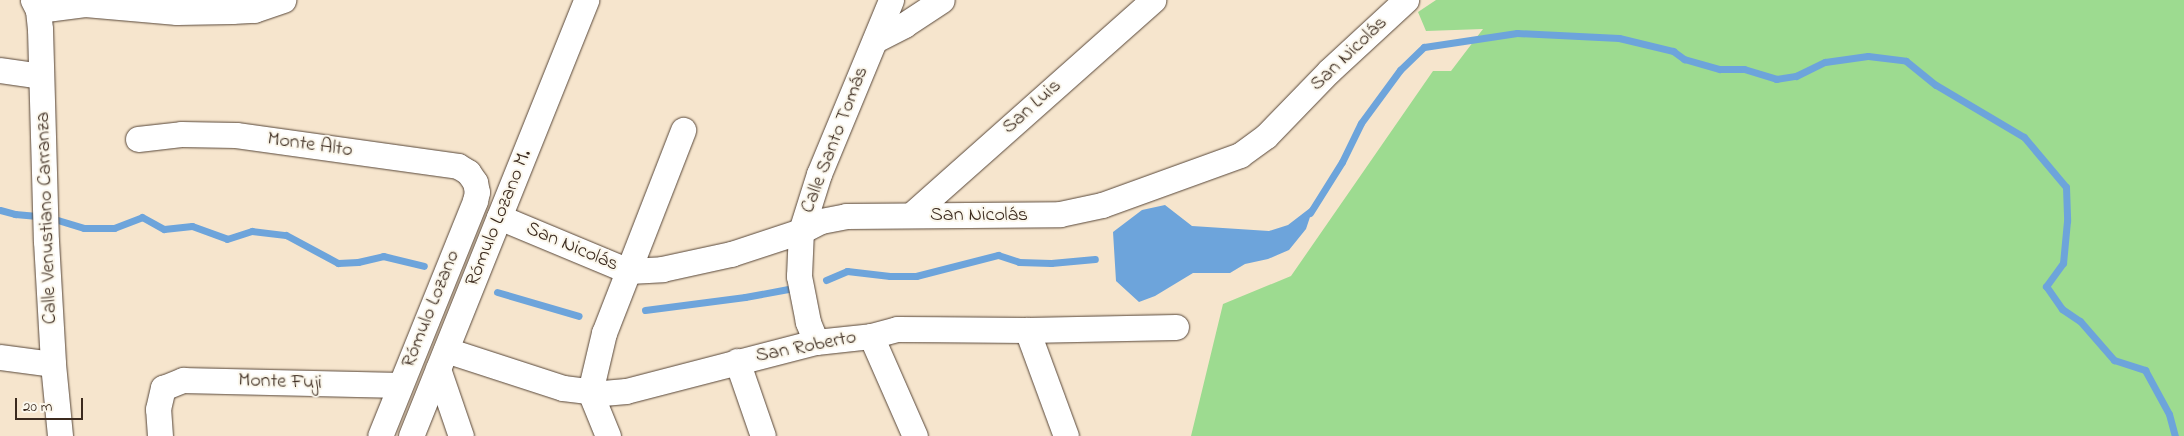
<!DOCTYPE html>
<html>
<head>
<meta charset="utf-8">
<style>
  body { margin:0 }
  #map { position:relative; width:2184px; height:436px; overflow:hidden; background:#f6e5cd; font-family:"Indie Flower",sans-serif }
  div>[style] { position:absolute }
  .green>* { inset:0; background:#9ddb90 }
  .water>* { inset:0; background:#6da4db }
  .stream>* { height:7px; margin:-3.5px; padding:0 3.5px; transform-origin:3.5px; border-radius:3.5px; background:#6da4db }
  .roads { filter:drop-shadow(0 0 1px #574638) drop-shadow(0 0 1px #574638) }
  .minor>* { height:25px; margin:-12.5px; padding:0 12.5px; transform-origin:12.5px; border-radius:12.5px; background:#fff }
  span { translate:-50% -50%; white-space:nowrap; text-align:center; line-height:1.15; -webkit-text-stroke:4px #fbf7ec; paint-order:stroke }
  .street-label { font-size:20px; color:#3b2a1e }
  .scale { position:absolute; left:15px; top:398px; width:68px; height:22px; box-sizing:border-box; border:2px solid #3b2a1e; border-top:0; padding-left:6px; font-size:15px; line-height:18px; white-space:nowrap; color:#3b2a1e; -webkit-text-stroke:4px #fbf7ec; paint-order:stroke }
</style>
</head>
<body>
<div id="map">
  <div class="green">
    <i style="clip-path:polygon(1436px 0,2184px 0,2184px 436px,1191px 436px,1223px 304px,1291px 276px,1433px 71px,1451px 71px,1483px 29px,1426px 31px,1418px 12px)"></i>
  </div>
  <div class="water">
    <i style="clip-path:polygon(1165px 205px,1192px 226px,1269px 231px,1288px 225px,1314px 205px,1306px 229px,1289px 250px,1268px 259px,1245px 264px,1230px 273px,1193px 273px,1155px 296px,1139px 302px,1116px 281px,1113px 232px,1142px 210px)"></i>
  </div>
  <div class="stream">
    <i style="left:0;top:210px;width:16px;rotate:15deg"></i>
    <i style="left:15px;top:214px;width:25px;rotate:5deg"></i>
    <i style="left:1310px;top:213px;width:60px;rotate:-57.9deg"></i>
    <i style="left:1342px;top:162px;width:43px;rotate:-64deg"></i>
    <i style="left:1361px;top:123px;width:66px;rotate:-53.7deg"></i>
    <i style="left:1400px;top:70px;width:33px;rotate:-44deg"></i>
    <i style="left:1424px;top:47px;width:94px;rotate:-8.6deg"></i>
    <i style="left:1517px;top:33px;width:102px;rotate:2.8deg"></i>
    <i style="left:1619px;top:38px;width:56px;rotate:13.5deg"></i>
    <i style="left:1673px;top:51px;width:14px;rotate:36deg"></i>
    <i style="left:1684px;top:59px;width:37px;rotate:16deg"></i>
    <i style="left:1720px;top:69px;width:24px"></i>
    <i style="left:1744px;top:69px;width:34px;rotate:17deg"></i>
    <i style="left:1776px;top:79px;width:20px;rotate:-9deg"></i>
    <i style="left:1796px;top:76px;width:32px;rotate:-26deg"></i>
    <i style="left:1825px;top:62px;width:43px;rotate:-7.9deg"></i>
    <i style="left:1868px;top:56px;width:38px;rotate:7deg"></i>
    <i style="left:1906px;top:61px;width:38px;rotate:39deg"></i>
    <i style="left:1936px;top:85px;width:102px;rotate:30.6deg"></i>
    <i style="left:2024px;top:137px;width:65px;rotate:50deg"></i>
    <i style="left:2066px;top:187px;width:34px;rotate:88deg"></i>
    <i style="left:2067px;top:221px;width:42px;rotate:95.4deg"></i>
    <i style="left:2063px;top:263px;width:29px;rotate:126deg"></i>
    <i style="left:2046px;top:286px;width:28px;rotate:55deg"></i>
    <i style="left:2062px;top:309px;width:22px;rotate:34deg"></i>
    <i style="left:2080px;top:321px;width:52px;rotate:48.9deg"></i>
    <i style="left:2114px;top:360px;width:33px;rotate:18deg"></i>
    <i style="left:2145px;top:370px;width:50px;rotate:61.4deg"></i>
    <i style="left:2169px;top:414px;width:23px;rotate:75deg"></i>
    <i style="left:51px;top:218px;width:34px;rotate:17deg"></i>
    <i style="left:84px;top:228px;width:30px"></i>
    <i style="left:114px;top:228px;width:30px;rotate:-21deg"></i>
    <i style="left:142px;top:217px;width:25px;rotate:29deg"></i>
    <i style="left:164px;top:229px;width:28px;rotate:-6deg"></i>
    <i style="left:192px;top:226px;width:37px;rotate:20deg"></i>
    <i style="left:227px;top:239px;width:26px;rotate:-18deg"></i>
    <i style="left:252px;top:231px;width:34px;rotate:7deg"></i>
    <i style="left:286px;top:235px;width:59px;rotate:28.3deg"></i>
    <i style="left:338px;top:263px;width:20px;rotate:-3deg"></i>
    <i style="left:358px;top:262px;width:26px;rotate:-13deg"></i>
    <i style="left:383px;top:256px;width:42px;rotate:13.7deg"></i>
    <i style="left:826px;top:280px;width:23px;rotate:-23deg"></i>
    <i style="left:847px;top:271px;width:43px;rotate:6.6deg"></i>
    <i style="left:890px;top:276px;width:26px"></i>
    <i style="left:916px;top:276px;width:85px;rotate:-14.4deg"></i>
    <i style="left:998px;top:255px;width:22px;rotate:18deg"></i>
    <i style="left:1019px;top:262px;width:32px;rotate:2deg"></i>
    <i style="left:1051px;top:263px;width:44px;rotate:-5.2deg"></i>
    <i style="left:497px;top:292px;width:85px;rotate:16.3deg"></i>
    <i style="left:645px;top:310px;width:101px;rotate:-7.4deg"></i>
    <i style="left:745px;top:297px;width:44px;rotate:-10.5deg"></i>
  </div>
  <div class="roads">
    <div class="minor">
      <i style="left:33px;top:0;width:11px;rotate:63deg"></i>
      <i style="left:38px;top:10px;width:19px;rotate:84deg"></i>
      <i style="left:40px;top:29px;width:212px;rotate:88.4deg"></i>
      <i style="left:46px;top:241px;width:123px;rotate:86.7deg"></i>
      <i style="left:53px;top:364px;width:72px;rotate:84.4deg"></i>
      <i style="left:38px;top:10px;width:47px;rotate:-7.3deg"></i>
      <i style="left:85px;top:4px;width:92px;rotate:5deg"></i>
      <i style="left:177px;top:12px;width:55px;rotate:-1deg"></i>
      <i style="left:232px;top:11px;width:22px;rotate:-3deg"></i>
      <i style="left:254px;top:10px;width:31px;rotate:-19deg"></i>
      <i style="left:875px;top:40px;width:33px;rotate:-27deg"></i>
      <i style="left:904px;top:25px;width:45px;rotate:-33.3deg"></i>
      <i style="left:0;top:70px;width:41px;rotate:8.3deg"></i>
      <i style="left:138px;top:139px;width:43px;rotate:-6.6deg"></i>
      <i style="left:181px;top:134px;width:55px;rotate:1deg"></i>
      <i style="left:236px;top:135px;width:224px;rotate:7.9deg"></i>
      <i style="left:458px;top:166px;width:12px;rotate:31deg"></i>
      <i style="left:468px;top:172px;width:12px;rotate:55deg"></i>
      <i style="left:475px;top:182px;width:10px;rotate:79deg"></i>
      <i style="left:477px;top:192px;width:9px;rotate:103deg"></i>
      <i style="left:475px;top:201px;width:253px;rotate:112deg"></i>
      <i style="left:911px;top:215px;width:324px;rotate:-41.6deg"></i>
      <i style="left:499px;top:217px;width:141px;rotate:22.6deg"></i>
      <i style="left:629px;top:271px;width:33px;rotate:-3deg"></i>
      <i style="left:662px;top:269px;width:71px;rotate:-12.3deg"></i>
      <i style="left:731px;top:254px;width:74px;rotate:-18.2deg"></i>
      <i style="left:801px;top:231px;width:22px;rotate:-27deg"></i>
      <i style="left:821px;top:221px;width:25px;rotate:-11deg"></i>
      <i style="left:846px;top:216px;width:214px;rotate:-0.5deg"></i>
      <i style="left:1060px;top:214px;width:43px;rotate:-12.1deg"></i>
      <i style="left:1102px;top:205px;width:147px;rotate:-19.9deg"></i>
      <i style="left:1240px;top:155px;width:32px;rotate:-36deg"></i>
      <i style="left:1266px;top:136px;width:91px;rotate:-45.9deg"></i>
      <i style="left:1329px;top:71px;width:105px;rotate:-42.7deg"></i>
      <i style="left:1027px;top:330px;width:113px;rotate:69.8deg"></i>
      <i style="left:871px;top:336px;width:109px;rotate:66.3deg"></i>
      <i style="left:816px;top:342px;width:22px;rotate:-112deg"></i>
      <i style="left:808px;top:322px;width:47px;rotate:-101.1deg"></i>
      <i style="left:799px;top:276px;width:45px;rotate:-87.5deg"></i>
      <i style="left:801px;top:231px;width:60px;rotate:-72.5deg"></i>
      <i style="left:819px;top:174px;width:188px;rotate:-67.5deg"></i>
      <i style="left:446px;top:350px;width:123px;rotate:18deg"></i>
      <i style="left:563px;top:388px;width:40px;rotate:7.1deg"></i>
      <i style="left:603px;top:393px;width:23px;rotate:-5deg"></i>
      <i style="left:626px;top:391px;width:196px;rotate:-14.5deg"></i>
      <i style="left:816px;top:342px;width:55px;rotate:-6.2deg"></i>
      <i style="left:871px;top:336px;width:27px;rotate:-15deg"></i>
      <i style="left:897px;top:329px;width:130px;rotate:0.4deg"></i>
      <i style="left:1027px;top:330px;width:149px;rotate:-1.2deg"></i>
      <i style="left:0;top:357px;width:53px;rotate:7.5deg"></i>
      <i style="left:737px;top:361px;width:79px;rotate:70.9deg"></i>
      <i style="left:438px;top:369px;width:71px;rotate:71.1deg"></i>
      <i style="left:160px;top:436px;width:27px;rotate:-94deg"></i>
      <i style="left:158px;top:409px;width:22px;rotate:-77deg"></i>
      <i style="left:163px;top:388px;width:22px;rotate:-22deg"></i>
      <i style="left:183px;top:380px;width:216px;rotate:1.3deg"></i>
      <i style="left:411px;top:436px;width:470px;rotate:-68.1deg"></i>
      <i style="left:608px;top:436px;width:48px;rotate:-112.2deg"></i>
      <i style="left:590px;top:392px;width:61px;rotate:-76.7deg"></i>
      <i style="left:604px;top:333px;width:218px;rotate:-68.7deg"></i>
    </div>
  </div>
  <div class="street-label">
    <span style="left:1349px;top:54px;rotate:-44deg">San Nicolás</span>
    <span style="left:1032px;top:107px;rotate:-42deg">San Luis</span>
    <span style="left:835px;top:140px;rotate:-69deg">Calle Santo Tomás</span>
    <span style="left:310px;top:145px;rotate:8deg">Monte Alto</span>
    <span style="left:979px;top:215px">San Nicolás</span>
    <span style="left:47px;top:218px;rotate:-92deg">Calle Venustiano Carranza</span>
    <span style="left:499px;top:218px;rotate:-68deg">Rómulo Lozano M.</span>
    <span style="left:572px;top:247px;rotate:23deg">San Nicolás</span>
    <span style="left:431px;top:309px;rotate:-68deg">Rómulo Lozano</span>
    <span style="left:806px;top:347px;rotate:-11deg">San Roberto</span>
    <span style="left:280px;top:382px;rotate:2deg">Monte Fuji</span>
  </div>
  <div class="scale">20 m</div>
</div>
</body>
</html>
